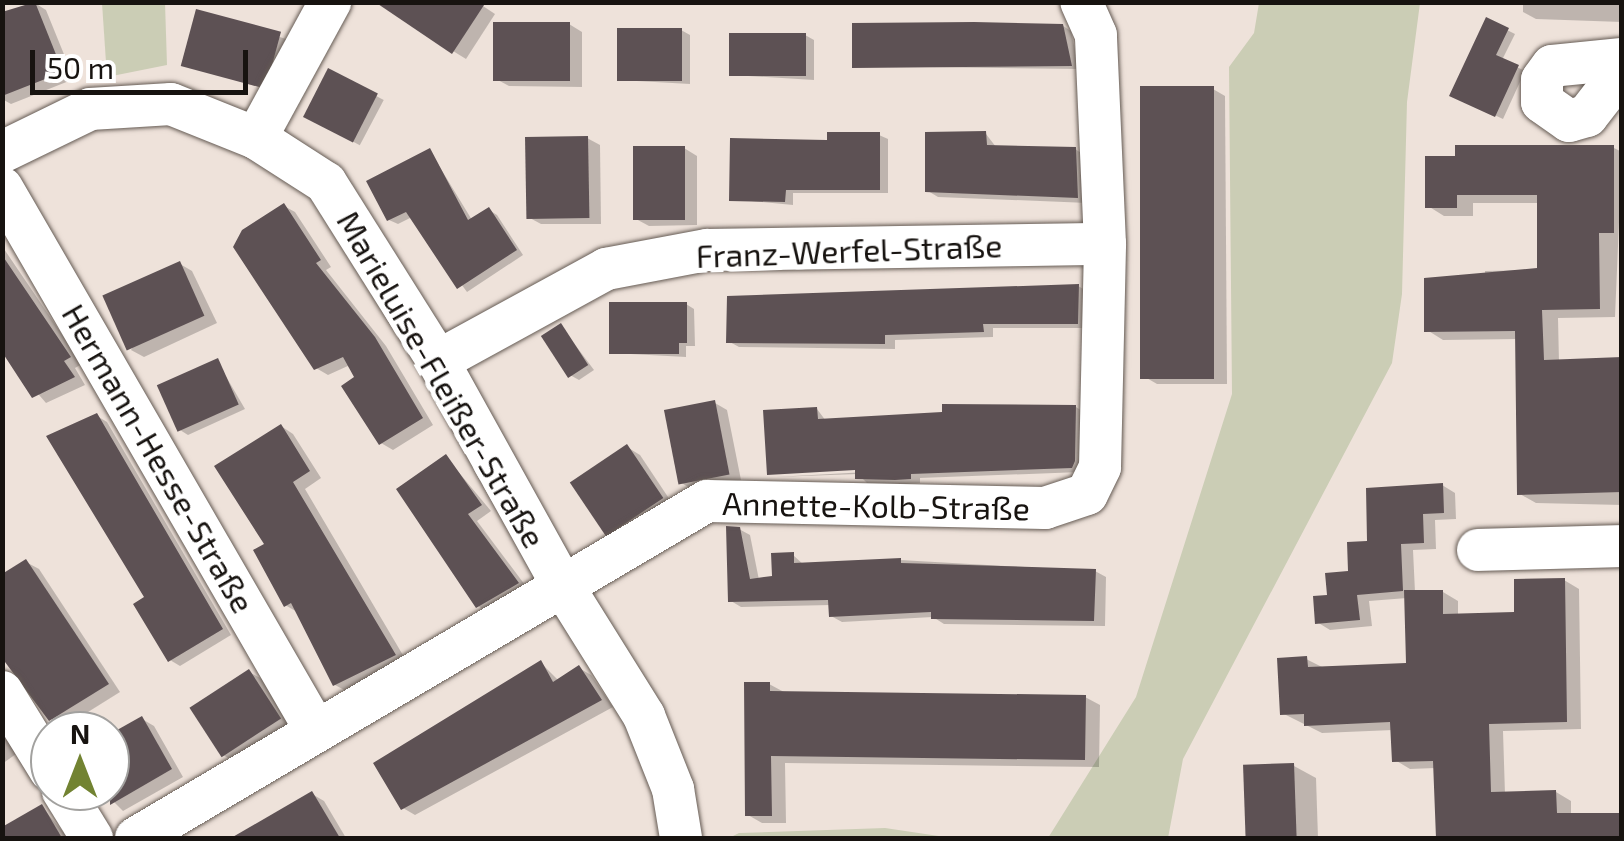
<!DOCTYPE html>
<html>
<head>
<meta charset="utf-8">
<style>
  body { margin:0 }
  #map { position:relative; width:1624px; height:841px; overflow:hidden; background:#eee2da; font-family:"Exo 2",sans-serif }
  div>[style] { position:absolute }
  .green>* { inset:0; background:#cbcdb5 }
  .shadow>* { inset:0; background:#0003; transform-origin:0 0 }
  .building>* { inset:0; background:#5d5154; transform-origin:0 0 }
  .roads { filter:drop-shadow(0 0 2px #655b54) drop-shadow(0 0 2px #655b54) }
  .minor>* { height:42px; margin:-21px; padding:0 21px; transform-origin:21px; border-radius:21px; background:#fff }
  span { translate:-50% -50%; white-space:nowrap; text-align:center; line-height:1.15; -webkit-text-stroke:10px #fff; paint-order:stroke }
  .street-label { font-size:32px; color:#171310 }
  .frame { position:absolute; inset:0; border:5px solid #171310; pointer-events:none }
  .north { position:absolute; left:30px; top:711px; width:100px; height:100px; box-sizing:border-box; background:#fff; border:2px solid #a2a19f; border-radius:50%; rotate:0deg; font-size:28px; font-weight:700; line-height:40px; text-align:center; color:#171310 }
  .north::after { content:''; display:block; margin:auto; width:35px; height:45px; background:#728332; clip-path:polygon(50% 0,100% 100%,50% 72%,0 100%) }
  .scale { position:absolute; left:30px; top:50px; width:218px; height:45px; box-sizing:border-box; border:5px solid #171310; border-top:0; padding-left:12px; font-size:30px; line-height:35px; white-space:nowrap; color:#171310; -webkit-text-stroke:8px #fff; paint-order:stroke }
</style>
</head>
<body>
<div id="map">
  <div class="green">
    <i style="clip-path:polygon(102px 3px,165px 3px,167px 65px,107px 77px)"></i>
    <i style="clip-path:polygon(1259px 3px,1420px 3px,1407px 102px,1402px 294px,1392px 363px,1183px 759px,1168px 838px,1048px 838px,1136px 697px,1232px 394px,1229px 67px,1254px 33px)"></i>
    <i style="clip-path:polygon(885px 828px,952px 838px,729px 838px,739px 833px)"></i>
  </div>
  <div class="shadow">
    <i style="clip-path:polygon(33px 2px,46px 10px,74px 79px,11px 104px,2px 99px,2px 15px)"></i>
    <i style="clip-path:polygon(477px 2px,495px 14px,466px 59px,453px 51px)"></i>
    <i style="clip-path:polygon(1523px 2px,1622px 2px,1622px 22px,1536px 19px,1523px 12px)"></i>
    <i style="left:198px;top:12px;width:98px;height:54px;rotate:17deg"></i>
    <i style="clip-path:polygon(1487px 20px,1515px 34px,1502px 60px,1525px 71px,1503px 119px,1460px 99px)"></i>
    <i style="clip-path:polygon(569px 24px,582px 32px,582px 87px,509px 86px,496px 79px)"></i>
    <i style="clip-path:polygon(1063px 26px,1071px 31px,1079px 69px,854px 66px)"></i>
    <i style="clip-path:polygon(681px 30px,690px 35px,690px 84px,619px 80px)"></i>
    <i style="clip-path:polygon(805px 35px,814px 40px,814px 80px,732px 75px)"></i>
    <i style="left:329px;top:71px;width:62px;height:51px;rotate:28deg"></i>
    <i style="clip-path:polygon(1213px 89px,1225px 96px,1227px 384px,1157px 384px,1145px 377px)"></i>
    <i style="clip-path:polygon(986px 134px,996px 147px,1075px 149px,1086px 156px,1088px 203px,938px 197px,928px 191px)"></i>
    <i style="clip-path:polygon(879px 135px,888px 139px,888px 193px,793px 193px,793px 205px,731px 199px,830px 142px)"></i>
    <i style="clip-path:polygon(587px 138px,600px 145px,601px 224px,541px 224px,528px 217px)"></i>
    <i style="clip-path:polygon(684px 148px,697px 156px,697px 225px,649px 226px,636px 219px)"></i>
    <i style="clip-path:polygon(1614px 148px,1622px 152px,1615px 317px,1558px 318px,1559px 362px,1622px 360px,1622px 505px,1536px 503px,1520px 494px,1518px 339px,1443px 340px,1427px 330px,1485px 280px,1485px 271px,1539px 270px,1540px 203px,1473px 203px,1473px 216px,1444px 216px,1428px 206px,1428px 158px)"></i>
    <i style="clip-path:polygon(430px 151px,472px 220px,489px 210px,497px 215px,523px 255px,467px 292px,412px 217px,398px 224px,389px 220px)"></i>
    <i style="clip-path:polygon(284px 206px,295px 212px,331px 267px,326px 270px,386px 346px,433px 425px,393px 450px,381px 443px,350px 365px,328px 375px,316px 368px,236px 246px)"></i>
    <i style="clip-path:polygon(2px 246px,82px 364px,75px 368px,85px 385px,46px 403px,2px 352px)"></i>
    <i style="clip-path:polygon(180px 264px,192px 271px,217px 323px,144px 357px,131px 350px)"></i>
    <i style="clip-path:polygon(1078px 286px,1089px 292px,1088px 328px,993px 328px,993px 337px,895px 340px,895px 349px,739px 347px,728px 341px)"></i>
    <i style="clip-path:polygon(686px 304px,694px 309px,695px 346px,686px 346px,686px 357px,612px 353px)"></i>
    <i style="clip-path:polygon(561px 326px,594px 370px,579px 380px,570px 375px)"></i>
    <i style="clip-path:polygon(217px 361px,245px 409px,188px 435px,180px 430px)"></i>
    <i style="clip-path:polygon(715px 403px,727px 410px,741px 480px,693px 490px,680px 482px)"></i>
    <i style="clip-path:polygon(1076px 407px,1085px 413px,1081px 472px,920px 478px,920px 483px,906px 484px,867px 483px,858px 474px,775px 477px,867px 472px,867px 467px,769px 473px,817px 409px,826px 421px)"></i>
    <i style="clip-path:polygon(97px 416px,107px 422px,231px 635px,180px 666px,170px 660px,148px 598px)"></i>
    <i style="clip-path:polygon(281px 426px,293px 434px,321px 478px,305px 489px,407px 662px,348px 692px,335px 685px,299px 613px,285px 605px,267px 545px)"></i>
    <i style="clip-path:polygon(627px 447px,640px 455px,674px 506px,618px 539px,605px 531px)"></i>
    <i style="clip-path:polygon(446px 457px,491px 511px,477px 521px,528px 589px,489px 613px,478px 606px)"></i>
    <i style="clip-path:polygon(1442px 485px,1455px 493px,1456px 519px,1435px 520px,1436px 549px,1413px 550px,1415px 592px,1443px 592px,1458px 601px,1458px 616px,1517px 614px,1564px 580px,1579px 589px,1581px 729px,1503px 731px,1505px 794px,1556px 792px,1571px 801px,1571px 816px,1622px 816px,1622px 838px,1438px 838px,1435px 768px,1410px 769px,1395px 760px,1393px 730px,1322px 733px,1282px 713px,1306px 659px,1322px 667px,1408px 665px,1407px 598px,1369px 601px,1372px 626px,1330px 630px,1317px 622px,1370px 544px)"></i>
    <i style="clip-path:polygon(739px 529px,750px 535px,759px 580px,775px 578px,793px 555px,804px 565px,900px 560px,1095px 571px,1106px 577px,1105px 626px,944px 624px,933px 617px,842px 622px,831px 616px,831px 605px,741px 607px,731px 601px)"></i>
    <i style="clip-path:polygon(26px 562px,39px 569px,120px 692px,64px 727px,51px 719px)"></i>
    <i style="clip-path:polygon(541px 663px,559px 681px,579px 668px,591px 675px,613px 707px,415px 815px,403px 808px)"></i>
    <i style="clip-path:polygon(249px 672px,262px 679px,292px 727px,235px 762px,223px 755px)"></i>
    <i style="clip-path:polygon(769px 684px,784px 692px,1085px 697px,1100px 705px,1099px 767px,785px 763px,786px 823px,762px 823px,748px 815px)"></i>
    <i style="clip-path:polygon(142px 719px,154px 726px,183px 777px,123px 811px,103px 791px,110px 791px,110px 736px)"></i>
    <i style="clip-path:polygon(2px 733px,16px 754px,2px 764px)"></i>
    <i style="clip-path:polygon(1294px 766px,1316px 778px,1318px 838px,1248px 838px,1245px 767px)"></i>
    <i style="clip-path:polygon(312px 794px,324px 801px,346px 838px,234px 838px)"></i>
    <i style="clip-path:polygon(42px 807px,68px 838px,2px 838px,2px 830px)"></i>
  </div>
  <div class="building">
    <i style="clip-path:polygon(35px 2px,63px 72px,2px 96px,2px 12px)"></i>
    <i style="clip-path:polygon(375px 2px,486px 2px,452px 54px)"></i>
    <i style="left:196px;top:9px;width:88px;height:59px;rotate:15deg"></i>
    <i style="clip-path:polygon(1486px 17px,1509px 28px,1496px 55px,1519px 65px,1495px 117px,1449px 96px)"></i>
    <i style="left:493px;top:22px;width:77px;height:59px"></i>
    <i style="clip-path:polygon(974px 22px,1063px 24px,1072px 66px,852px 68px,852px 23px)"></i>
    <i style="left:617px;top:28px;width:65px;height:53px"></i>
    <i style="left:729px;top:33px;width:77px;height:43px"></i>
    <i style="left:328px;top:68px;width:56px;height:55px;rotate:27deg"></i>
    <i style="left:1140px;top:86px;width:74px;height:293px"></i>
    <i style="clip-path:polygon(986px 131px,987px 145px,1076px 147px,1078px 198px,925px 192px,925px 132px)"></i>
    <i style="clip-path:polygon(827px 132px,880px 132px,880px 190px,786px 190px,785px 202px,729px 201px,730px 138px,827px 140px)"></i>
    <i style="left:588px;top:136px;width:82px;height:63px;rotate:89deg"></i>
    <i style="clip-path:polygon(1455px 145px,1614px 145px,1614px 233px,1599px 233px,1600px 309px,1542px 310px,1544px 360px,1622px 357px,1622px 492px,1517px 495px,1515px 331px,1424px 332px,1424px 278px,1537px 268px,1537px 195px,1457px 195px,1457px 208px,1425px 208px,1425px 156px,1455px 156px)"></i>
    <i style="left:633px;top:146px;width:52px;height:74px"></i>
    <i style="clip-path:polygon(430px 148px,468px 220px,489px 207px,517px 250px,457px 289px,406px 212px,387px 221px,366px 181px)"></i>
    <i style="clip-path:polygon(284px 203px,321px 260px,316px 263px,375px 337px,423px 418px,379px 445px,341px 386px,354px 377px,343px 357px,314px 370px,233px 247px,242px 230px)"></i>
    <i style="clip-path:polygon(2px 255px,71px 357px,64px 361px,75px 377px,32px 398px,2px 352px)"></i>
    <i style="left:180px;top:261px;width:60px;height:85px;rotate:66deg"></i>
    <i style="clip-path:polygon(1079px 284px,1078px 324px,983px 324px,984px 332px,885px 335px,885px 344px,726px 343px,727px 296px)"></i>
    <i style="clip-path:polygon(609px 302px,687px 302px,687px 343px,679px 343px,679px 354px,609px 354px)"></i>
    <i style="left:561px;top:323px;width:50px;height:24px;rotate:57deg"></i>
    <i style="left:218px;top:358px;width:51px;height:67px;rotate:66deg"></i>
    <i style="left:715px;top:400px;width:76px;height:52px;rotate:79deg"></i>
    <i style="clip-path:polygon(942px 404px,1076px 405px,1075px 461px,1072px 468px,911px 474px,911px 479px,895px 480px,855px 479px,855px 470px,767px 475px,763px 410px,817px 407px,818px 419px,942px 412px)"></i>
    <i style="clip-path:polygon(97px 413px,223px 629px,168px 662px,133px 604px,144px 597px,46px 436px)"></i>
    <i style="clip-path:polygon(281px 424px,310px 471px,293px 482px,396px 655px,333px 686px,291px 603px,284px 607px,253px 550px,264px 544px,214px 466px)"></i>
    <i style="left:627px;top:444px;width:65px;height:69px;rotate:56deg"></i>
    <i style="clip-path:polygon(446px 454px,482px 505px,468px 514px,519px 583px,476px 608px,396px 489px)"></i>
    <i style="clip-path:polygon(1443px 483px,1444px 513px,1423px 514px,1424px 543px,1401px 544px,1403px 591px,1357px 595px,1360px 620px,1315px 624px,1313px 596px,1327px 595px,1325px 573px,1348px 571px,1347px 542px,1367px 541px,1366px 488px)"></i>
    <i style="clip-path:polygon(726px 526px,740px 527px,750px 579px,772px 576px,771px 553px,794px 552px,794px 563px,901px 558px,901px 563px,1096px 569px,1094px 621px,931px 619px,931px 612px,829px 617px,828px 600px,728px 602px)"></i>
    <i style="clip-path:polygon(26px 559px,109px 684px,49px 721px,2px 658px,2px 574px)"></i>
    <i style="clip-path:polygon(1565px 578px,1567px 722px,1489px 724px,1491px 792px,1556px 790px,1557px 813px,1622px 813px,1622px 838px,1436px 838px,1433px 761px,1392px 762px,1390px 722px,1304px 726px,1304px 714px,1280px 715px,1277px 658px,1307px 656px,1308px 667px,1406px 663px,1404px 590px,1443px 590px,1443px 614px,1514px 612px,1514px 579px)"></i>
    <i style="clip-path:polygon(541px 660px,553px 682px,579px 665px,602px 700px,401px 810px,373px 763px)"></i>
    <i style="left:249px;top:669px;width:59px;height:71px;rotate:57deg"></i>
    <i style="clip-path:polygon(744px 682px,770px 682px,770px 691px,1086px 695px,1085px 760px,771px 756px,772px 816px,745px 816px)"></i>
    <i style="clip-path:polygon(142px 716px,172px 769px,110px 805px,110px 734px)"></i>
    <i style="left:1294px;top:763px;width:75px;height:51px;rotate:88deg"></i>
    <i style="clip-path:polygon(312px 791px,340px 838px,231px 838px)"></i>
    <i style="clip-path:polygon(42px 804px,62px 838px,2px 838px,2px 827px)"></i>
  </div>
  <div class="roads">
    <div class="minor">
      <i style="left:1622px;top:59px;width:70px;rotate:174.3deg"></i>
      <i style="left:1552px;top:66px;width:17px;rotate:126deg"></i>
      <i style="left:1542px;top:80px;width:22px;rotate:90deg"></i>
      <i style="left:1542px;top:102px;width:33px;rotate:35deg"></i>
      <i style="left:1569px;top:121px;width:19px;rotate:-16deg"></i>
      <i style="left:1587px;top:116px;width:57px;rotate:-52.1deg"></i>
      <i style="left:256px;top:138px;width:155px;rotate:-61.4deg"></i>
      <i style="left:2px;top:152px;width:98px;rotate:-26deg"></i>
      <i style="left:90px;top:109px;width:81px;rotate:-3.5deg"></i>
      <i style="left:171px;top:104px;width:92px;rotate:21.8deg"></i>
      <i style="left:256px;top:138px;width:83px;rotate:32.7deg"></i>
      <i style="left:326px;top:183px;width:210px;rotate:57.8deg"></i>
      <i style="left:438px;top:361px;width:254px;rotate:61deg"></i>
      <i style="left:561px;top:583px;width:157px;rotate:58deg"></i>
      <i style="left:644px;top:716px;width:79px;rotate:68.3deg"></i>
      <i style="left:673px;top:789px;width:50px;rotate:80.7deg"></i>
      <i style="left:2px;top:188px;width:625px;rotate:59.95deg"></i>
      <i style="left:438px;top:361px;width:192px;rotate:-28.7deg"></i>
      <i style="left:606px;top:269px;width:103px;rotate:-10.7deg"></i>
      <i style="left:707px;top:250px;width:398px;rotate:-0.9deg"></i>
      <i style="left:1478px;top:550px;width:144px;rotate:-1.6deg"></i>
      <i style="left:2px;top:692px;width:92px;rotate:58.4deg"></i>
      <i style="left:63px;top:791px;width:55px;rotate:58.3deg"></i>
      <i style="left:136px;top:838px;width:663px;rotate:-30.55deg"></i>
      <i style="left:707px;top:501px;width:338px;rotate:1.2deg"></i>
      <i style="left:1045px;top:508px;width:44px;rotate:-18.4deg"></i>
      <i style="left:1087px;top:494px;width:30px;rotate:-64deg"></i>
      <i style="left:1100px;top:467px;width:223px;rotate:-88.7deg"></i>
      <i style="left:1105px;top:244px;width:209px;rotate:-92.5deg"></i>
      <i style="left:1096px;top:35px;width:36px;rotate:-114deg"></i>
    </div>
  </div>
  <div class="street-label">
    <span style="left:849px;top:250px;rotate:-2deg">Franz-Werfel-Straße</span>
    <span style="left:442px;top:379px;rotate:60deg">Marieluise-Fleißer-Straße</span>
    <span style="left:159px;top:458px;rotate:60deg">Hermann-Hesse-Straße</span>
    <span style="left:876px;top:505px;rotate:1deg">Annette-Kolb-Straße</span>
  </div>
  <div class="frame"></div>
  <div class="north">N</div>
  <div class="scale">50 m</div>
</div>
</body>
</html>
